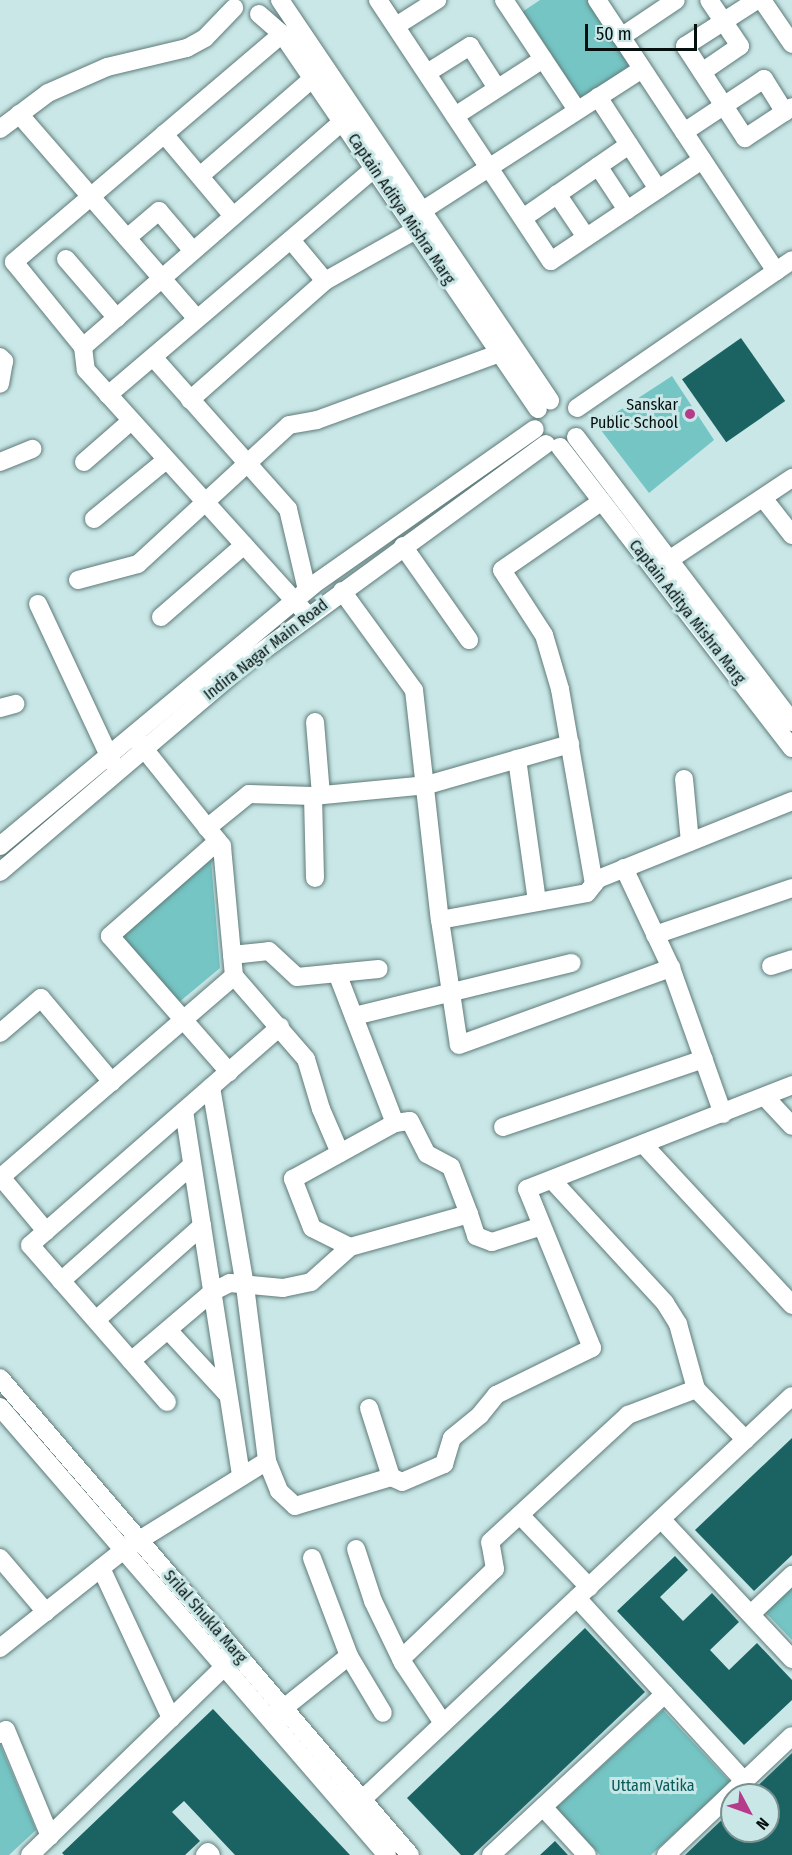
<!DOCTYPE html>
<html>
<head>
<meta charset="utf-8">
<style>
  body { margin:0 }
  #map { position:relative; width:792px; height:1855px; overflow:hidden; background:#c9e7e7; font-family:"Fira Sans Condensed",sans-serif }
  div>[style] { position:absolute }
  .green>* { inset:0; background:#75c5c4 }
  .building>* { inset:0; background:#1b6363; transform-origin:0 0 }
  .roads { filter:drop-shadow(0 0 2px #5f7b7a) drop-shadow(0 0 2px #5f7b7a) }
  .minor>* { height:18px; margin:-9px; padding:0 9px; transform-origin:9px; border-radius:9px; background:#fff }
  .dots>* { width:16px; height:16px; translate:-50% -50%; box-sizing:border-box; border:3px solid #c9e7e7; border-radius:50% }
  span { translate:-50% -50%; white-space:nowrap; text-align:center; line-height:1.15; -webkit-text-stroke:6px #c9e7e7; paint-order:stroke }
  .street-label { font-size:16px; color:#050f0e }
  .poi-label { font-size:16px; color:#050f0e }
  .right { translate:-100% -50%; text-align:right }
  .park-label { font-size:16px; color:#0a5a5a }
  .north { position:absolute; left:720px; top:1783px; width:60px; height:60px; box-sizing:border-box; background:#c9e7e7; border:2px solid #7b9190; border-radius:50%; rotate:131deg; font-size:16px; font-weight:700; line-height:24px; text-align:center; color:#050f0e }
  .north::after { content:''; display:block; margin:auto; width:21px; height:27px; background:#b73b8b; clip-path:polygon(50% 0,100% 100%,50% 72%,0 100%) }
  .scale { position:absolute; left:585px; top:24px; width:112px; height:27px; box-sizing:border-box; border:3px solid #050f0e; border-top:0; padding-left:8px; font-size:18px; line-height:21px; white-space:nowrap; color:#050f0e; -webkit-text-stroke:4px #c9e7e7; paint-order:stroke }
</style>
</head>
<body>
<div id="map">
  <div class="green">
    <i style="clip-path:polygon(540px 0,589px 0,632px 65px,580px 100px,522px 12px)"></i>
    <i style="clip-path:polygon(672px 376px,714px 440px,649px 493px,597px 425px)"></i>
    <i style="clip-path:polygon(211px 860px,220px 968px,178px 1003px,121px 935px)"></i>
    <i style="clip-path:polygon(792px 1586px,792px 1640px,765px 1612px)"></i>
    <i style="clip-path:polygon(663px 1710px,730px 1782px,651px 1855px,600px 1855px,556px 1808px)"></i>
    <i style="clip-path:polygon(0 1744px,36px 1830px,9px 1855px,0 1855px)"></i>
  </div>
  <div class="building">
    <i style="left:741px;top:338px;width:77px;height:72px;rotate:55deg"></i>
    <i style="clip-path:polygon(792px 1438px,792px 1555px,754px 1591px,695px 1530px)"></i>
    <i style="clip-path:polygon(675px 1556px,688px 1570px,660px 1597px,683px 1621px,712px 1593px,739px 1622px,710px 1650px,729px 1670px,757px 1643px,792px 1680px,792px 1700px,744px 1745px,617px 1611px)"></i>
    <i style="clip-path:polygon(585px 1628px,645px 1692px,473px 1855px,461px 1855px,407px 1798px)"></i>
    <i style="clip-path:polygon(213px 1709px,350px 1855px,235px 1855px,184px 1801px,172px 1812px,200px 1841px,185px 1855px,64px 1855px,62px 1853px)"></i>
    <i style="clip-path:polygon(792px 1753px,792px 1855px,685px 1855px,732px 1810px,732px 1831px,768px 1831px,768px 1795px,748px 1795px)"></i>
    <i style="clip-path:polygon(555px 1841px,568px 1855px,540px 1855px)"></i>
  </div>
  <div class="roads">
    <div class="minor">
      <i style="left:280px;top:0;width:483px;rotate:56deg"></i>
      <i style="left:378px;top:0;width:313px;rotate:56.5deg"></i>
      <i style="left:551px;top:261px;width:182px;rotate:-33.8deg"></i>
      <i style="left:504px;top:0;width:132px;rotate:56.4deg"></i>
      <i style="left:597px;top:0;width:325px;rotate:56.6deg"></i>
      <i style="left:757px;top:0;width:85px;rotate:147.4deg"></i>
      <i style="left:685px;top:46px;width:110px;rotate:56.9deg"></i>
      <i style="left:745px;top:138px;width:56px;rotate:-33.4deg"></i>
      <i style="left:762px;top:0;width:53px;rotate:55.7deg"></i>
      <i style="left:259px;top:14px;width:30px;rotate:41deg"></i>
      <i style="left:282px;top:34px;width:454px;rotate:55.7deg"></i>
      <i style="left:396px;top:26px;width:49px;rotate:-32.4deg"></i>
      <i style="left:282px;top:34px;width:352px;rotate:139.6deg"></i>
      <i style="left:14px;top:262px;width:109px;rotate:50.9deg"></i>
      <i style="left:83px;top:347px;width:23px;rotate:83deg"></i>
      <i style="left:86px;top:370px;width:331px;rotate:47.9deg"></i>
      <i style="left:621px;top:37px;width:66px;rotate:-33.9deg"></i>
      <i style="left:702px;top:72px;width:46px;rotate:-34.4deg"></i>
      <i style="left:740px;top:46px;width:55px;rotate:-124deg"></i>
      <i style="left:427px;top:73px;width:51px;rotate:-32.1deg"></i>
      <i style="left:470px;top:46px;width:50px;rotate:57.3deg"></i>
      <i style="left:598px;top:97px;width:110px;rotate:56.9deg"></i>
      <i style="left:19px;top:114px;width:271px;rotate:49deg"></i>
      <i style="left:455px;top:116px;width:105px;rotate:-32.9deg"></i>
      <i style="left:0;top:129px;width:60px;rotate:-36.9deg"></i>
      <i style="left:48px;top:93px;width:64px;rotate:-23.8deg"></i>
      <i style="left:107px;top:67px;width:82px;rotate:-13.4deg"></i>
      <i style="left:187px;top:48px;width:21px;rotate:-29deg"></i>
      <i style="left:205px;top:38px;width:42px;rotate:-46deg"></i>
      <i style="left:684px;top:132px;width:96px;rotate:-33.5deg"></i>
      <i style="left:764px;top:79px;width:39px;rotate:58deg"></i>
      <i style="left:164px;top:134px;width:107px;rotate:49.9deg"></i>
      <i style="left:598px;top:166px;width:53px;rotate:56.6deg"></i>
      <i style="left:200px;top:176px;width:150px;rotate:-40.9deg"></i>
      <i style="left:557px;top:194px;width:52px;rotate:56deg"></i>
      <i style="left:414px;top:216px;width:271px;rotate:-32.8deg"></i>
      <i style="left:523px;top:218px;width:129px;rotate:-34.6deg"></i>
      <i style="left:127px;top:238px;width:42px;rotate:-40.2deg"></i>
      <i style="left:159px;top:211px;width:52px;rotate:49.6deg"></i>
      <i style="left:291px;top:240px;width:53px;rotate:50.3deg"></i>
      <i style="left:66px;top:259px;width:78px;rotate:49.2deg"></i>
      <i style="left:83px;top:347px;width:343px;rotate:-41deg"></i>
      <i style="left:0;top:357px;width:6px;rotate:45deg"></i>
      <i style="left:4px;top:361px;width:23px;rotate:100deg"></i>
      <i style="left:153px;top:357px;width:203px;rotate:48.4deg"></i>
      <i style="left:288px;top:509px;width:83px;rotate:76.8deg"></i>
      <i style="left:108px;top:395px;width:349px;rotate:-40.4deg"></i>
      <i style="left:190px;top:400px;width:180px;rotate:-41.4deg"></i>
      <i style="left:325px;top:281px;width:116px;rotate:-29.4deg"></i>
      <i style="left:577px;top:408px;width:261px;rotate:-34.5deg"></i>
      <i style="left:576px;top:437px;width:358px;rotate:52.8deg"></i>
      <i style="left:560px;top:447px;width:380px;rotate:52.4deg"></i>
      <i style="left:0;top:462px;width:35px;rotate:-22deg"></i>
      <i style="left:84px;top:462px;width:62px;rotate:-41.1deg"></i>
      <i style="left:763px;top:498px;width:47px;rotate:51.9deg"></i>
      <i style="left:94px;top:519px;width:93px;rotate:-39.3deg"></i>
      <i style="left:403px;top:546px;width:115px;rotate:54.9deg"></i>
      <i style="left:669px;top:560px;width:148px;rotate:-33.7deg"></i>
      <i style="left:78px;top:580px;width:62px;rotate:-14.9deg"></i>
      <i style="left:138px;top:564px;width:205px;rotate:-42.6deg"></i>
      <i style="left:289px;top:425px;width:28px;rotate:-10deg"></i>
      <i style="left:317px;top:420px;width:195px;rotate:-20.1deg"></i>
      <i style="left:342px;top:591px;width:122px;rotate:54deg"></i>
      <i style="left:414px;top:690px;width:231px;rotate:83.6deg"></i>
      <i style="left:440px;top:920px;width:126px;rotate:81.4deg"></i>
      <i style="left:459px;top:1045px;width:226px;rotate:-20deg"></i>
      <i style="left:38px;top:604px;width:174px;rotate:64.9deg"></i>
      <i style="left:161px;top:617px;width:110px;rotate:-40.9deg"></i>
      <i style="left:0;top:708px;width:16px;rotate:-15deg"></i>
      <i style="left:315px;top:722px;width:73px;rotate:85.3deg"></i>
      <i style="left:517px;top:759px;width:144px;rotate:82deg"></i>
      <i style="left:684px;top:779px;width:63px;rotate:84.6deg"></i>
      <i style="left:313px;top:796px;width:82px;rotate:88.6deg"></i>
      <i style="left:207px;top:828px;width:54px;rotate:-39deg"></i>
      <i style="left:249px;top:794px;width:64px;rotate:1.8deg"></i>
      <i style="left:313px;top:796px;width:115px;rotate:-5.5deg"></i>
      <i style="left:427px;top:785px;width:149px;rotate:-16deg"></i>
      <i style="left:218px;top:841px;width:144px;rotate:138.7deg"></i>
      <i style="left:110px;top:936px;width:181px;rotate:48.8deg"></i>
      <i style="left:0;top:846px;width:408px;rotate:-39.8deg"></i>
      <i style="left:313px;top:585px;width:271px;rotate:-35.1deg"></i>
      <i style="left:624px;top:868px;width:110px;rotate:64.8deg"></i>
      <i style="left:671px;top:968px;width:155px;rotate:70.4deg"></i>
      <i style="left:0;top:872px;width:319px;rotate:-40.4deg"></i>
      <i style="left:243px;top:665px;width:375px;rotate:-36.1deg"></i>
      <i style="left:594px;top:884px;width:198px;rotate:-99.9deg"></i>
      <i style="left:560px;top:689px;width:56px;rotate:-106.5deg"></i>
      <i style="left:544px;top:635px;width:77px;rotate:-122.9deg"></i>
      <i style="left:502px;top:570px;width:121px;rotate:-34.6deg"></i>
      <i style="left:440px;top:920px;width:149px;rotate:-10.4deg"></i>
      <i style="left:587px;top:893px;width:18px;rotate:-52deg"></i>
      <i style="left:598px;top:879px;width:209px;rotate:-21.9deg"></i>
      <i style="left:655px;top:935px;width:145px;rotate:-18.9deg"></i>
      <i style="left:232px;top:955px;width:37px;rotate:-6deg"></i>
      <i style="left:269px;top:951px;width:38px;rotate:43deg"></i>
      <i style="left:297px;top:977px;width:82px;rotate:-5.6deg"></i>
      <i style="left:771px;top:966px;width:22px;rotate:-18deg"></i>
      <i style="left:337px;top:973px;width:161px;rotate:68.9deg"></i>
      <i style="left:234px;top:976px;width:110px;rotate:49.1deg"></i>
      <i style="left:306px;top:1059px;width:52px;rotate:73.3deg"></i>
      <i style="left:321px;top:1109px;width:48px;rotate:66.6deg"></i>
      <i style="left:354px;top:1016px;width:224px;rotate:-13.7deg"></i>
      <i style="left:0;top:1033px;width:54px;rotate:-40.5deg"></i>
      <i style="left:41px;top:998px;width:110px;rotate:49.8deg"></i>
      <i style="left:211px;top:1087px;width:202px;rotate:80.3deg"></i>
      <i style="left:245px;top:1286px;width:176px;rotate:82.8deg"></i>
      <i style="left:267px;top:1461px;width:32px;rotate:68deg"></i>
      <i style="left:279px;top:1491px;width:22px;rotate:43deg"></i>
      <i style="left:295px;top:1506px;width:100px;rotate:-16.8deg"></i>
      <i style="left:391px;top:1477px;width:12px;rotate:24deg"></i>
      <i style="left:402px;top:1482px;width:46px;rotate:-23.2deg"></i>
      <i style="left:444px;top:1464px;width:27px;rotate:-73deg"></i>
      <i style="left:452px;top:1438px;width:36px;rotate:-39deg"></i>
      <i style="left:480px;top:1415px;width:26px;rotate:-51deg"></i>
      <i style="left:496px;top:1395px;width:107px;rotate:-26.1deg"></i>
      <i style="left:592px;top:1348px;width:172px;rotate:-112.2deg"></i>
      <i style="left:527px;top:1189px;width:285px;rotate:-21.4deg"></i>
      <i style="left:766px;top:1098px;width:38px;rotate:47deg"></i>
      <i style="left:184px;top:1111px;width:370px;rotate:81.1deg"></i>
      <i style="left:503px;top:1127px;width:212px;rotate:-18.7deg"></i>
      <i style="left:644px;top:1145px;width:218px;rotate:47.2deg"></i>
      <i style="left:0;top:1176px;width:72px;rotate:50.1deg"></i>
      <i style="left:0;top:1178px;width:309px;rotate:-40.8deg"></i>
      <i style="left:234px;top:976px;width:131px;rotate:-95.3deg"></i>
      <i style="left:222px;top:846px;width:136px;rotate:-128.7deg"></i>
      <i style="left:552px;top:1180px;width:167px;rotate:47.4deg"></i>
      <i style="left:665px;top:1303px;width:25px;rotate:58deg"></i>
      <i style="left:678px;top:1324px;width:67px;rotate:74.5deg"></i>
      <i style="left:696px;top:1389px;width:71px;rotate:45.6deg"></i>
      <i style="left:469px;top:1214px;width:123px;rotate:164.5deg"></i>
      <i style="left:350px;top:1247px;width:42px;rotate:-153.4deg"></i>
      <i style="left:312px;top:1228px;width:53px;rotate:-111.2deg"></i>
      <i style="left:293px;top:1179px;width:116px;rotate:-28.8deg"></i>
      <i style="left:395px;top:1123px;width:15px;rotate:-8deg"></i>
      <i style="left:410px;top:1121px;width:37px;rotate:63deg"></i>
      <i style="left:427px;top:1154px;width:27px;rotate:28deg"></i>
      <i style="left:451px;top:1167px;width:50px;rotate:69deg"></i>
      <i style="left:469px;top:1214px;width:23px;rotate:72deg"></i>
      <i style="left:476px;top:1236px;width:17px;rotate:21deg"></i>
      <i style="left:492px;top:1242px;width:52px;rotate:-17.7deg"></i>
      <i style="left:61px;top:1281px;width:175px;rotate:-41.5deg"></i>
      <i style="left:96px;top:1320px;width:142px;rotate:-41.6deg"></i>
      <i style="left:168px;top:1330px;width:88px;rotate:47.3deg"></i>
      <i style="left:131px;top:1361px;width:106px;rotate:-40.4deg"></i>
      <i style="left:212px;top:1292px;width:20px;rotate:-27deg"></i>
      <i style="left:230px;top:1283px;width:53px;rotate:5.4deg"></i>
      <i style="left:283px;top:1288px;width:29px;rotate:-12deg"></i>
      <i style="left:311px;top:1282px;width:52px;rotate:-41.9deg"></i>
      <i style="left:0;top:1378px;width:629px;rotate:49.32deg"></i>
      <i style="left:167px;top:1402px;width:208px;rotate:-131.1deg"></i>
      <i style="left:30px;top:1245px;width:332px;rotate:-41.1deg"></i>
      <i style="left:0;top:1407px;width:592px;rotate:49.18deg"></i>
      <i style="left:369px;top:1408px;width:72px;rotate:72.3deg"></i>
      <i style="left:520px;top:1515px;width:100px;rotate:46.2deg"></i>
      <i style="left:661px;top:1519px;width:192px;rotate:46.9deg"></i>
      <i style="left:356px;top:1549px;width:55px;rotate:71.9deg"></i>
      <i style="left:373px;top:1601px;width:69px;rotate:64.2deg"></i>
      <i style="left:403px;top:1663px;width:72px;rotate:56.3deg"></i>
      <i style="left:0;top:1558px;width:71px;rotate:49.6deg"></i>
      <i style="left:312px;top:1558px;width:105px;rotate:69.3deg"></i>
      <i style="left:349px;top:1656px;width:66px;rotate:59.2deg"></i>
      <i style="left:101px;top:1568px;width:166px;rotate:65deg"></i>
      <i style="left:577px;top:1598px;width:248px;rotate:47.6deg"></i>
      <i style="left:751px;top:1614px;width:57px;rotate:-43.6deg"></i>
      <i style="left:0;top:1648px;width:159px;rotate:-38.4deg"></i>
      <i style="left:125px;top:1549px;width:167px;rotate:-31.8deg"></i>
      <i style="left:401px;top:1659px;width:130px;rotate:-43.8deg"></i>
      <i style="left:495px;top:1569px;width:27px;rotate:-100deg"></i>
      <i style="left:490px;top:1542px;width:188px;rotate:-42.6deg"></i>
      <i style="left:628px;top:1415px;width:73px;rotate:-20.9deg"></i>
      <i style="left:274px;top:1716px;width:96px;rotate:-38.7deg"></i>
      <i style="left:0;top:1734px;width:7px;rotate:-34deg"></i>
      <i style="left:6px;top:1730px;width:115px;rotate:67.5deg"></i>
      <i style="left:543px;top:1807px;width:65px;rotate:47.5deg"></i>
      <i style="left:350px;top:1811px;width:606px;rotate:-43.2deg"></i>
      <i style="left:30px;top:1855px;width:283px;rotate:-44.1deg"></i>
      <i style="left:205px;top:1855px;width:4px;rotate:-45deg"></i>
      <i style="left:208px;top:1852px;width:4px;rotate:45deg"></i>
      <i style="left:491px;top:1855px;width:237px;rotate:-42.8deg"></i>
      <i style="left:666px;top:1855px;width:173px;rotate:-43.4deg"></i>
    </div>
  </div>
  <div class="dots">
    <i style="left:690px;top:414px;background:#b73b8b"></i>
  </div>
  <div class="street-label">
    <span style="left:401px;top:209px;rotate:56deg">Captain Aditya Mishra Marg</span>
    <span style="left:687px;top:612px;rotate:52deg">Captain Aditya Mishra Marg</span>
    <span style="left:266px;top:650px;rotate:-38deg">Indira Nagar Main Road</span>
    <span style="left:205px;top:1617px;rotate:49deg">Srilal Shukla Marg</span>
  </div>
  <div class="poi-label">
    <span class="right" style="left:678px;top:414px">Sanskar<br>Public School</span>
  </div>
  <div class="park-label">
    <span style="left:653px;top:1786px">Uttam Vatika</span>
  </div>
  <div class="north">N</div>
  <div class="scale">50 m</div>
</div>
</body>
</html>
